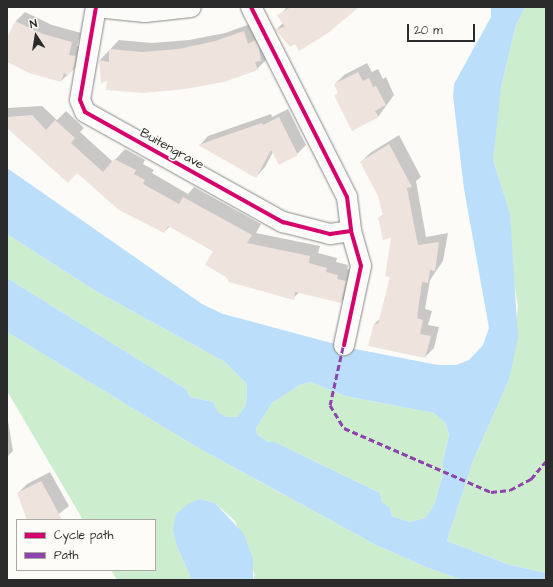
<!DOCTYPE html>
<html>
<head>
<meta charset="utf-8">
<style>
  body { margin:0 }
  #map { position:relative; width:553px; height:587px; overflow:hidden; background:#fcfbf8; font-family:"Architects Daughter",sans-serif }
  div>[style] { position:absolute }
  .green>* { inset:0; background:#cdeece }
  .water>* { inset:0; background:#bbdefb }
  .shadow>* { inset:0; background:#0003 }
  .building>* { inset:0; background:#efe3de }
  .roads { filter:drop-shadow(0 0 1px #898987) drop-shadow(0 0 1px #898987) }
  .minor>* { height:20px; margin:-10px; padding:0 10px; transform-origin:10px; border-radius:10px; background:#fbfbf9 }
  .quiet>* { height:3px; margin-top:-1.5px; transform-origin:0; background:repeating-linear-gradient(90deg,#8e44ad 0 6px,transparent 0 9px) }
  .cycleway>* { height:4px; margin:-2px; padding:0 2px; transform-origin:2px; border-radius:2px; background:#d6006c }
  span { translate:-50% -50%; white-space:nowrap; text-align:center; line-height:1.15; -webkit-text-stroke:3px #fdfcf7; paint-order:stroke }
  .street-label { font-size:13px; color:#2b2b2b }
  .frame { position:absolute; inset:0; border:8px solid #2b2b2b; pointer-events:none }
  .legend { position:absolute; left:16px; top:519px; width:140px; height:52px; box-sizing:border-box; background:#fdfcf7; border:1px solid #a9a8a5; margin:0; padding:5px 7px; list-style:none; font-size:12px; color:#2b2b2b }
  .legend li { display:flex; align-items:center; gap:8px; height:20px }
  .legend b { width:20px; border:1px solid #a9a8a5 }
  .north { position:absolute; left:16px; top:16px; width:40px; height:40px; -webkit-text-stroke:3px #fdfcf7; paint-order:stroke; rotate:348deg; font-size:11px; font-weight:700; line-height:16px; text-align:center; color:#2b2b2b }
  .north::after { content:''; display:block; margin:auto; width:14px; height:18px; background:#2b2b2b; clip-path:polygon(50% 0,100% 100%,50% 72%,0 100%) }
  .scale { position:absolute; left:407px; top:24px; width:68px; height:18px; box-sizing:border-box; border:2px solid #2b2b2b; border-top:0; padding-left:5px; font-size:12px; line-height:14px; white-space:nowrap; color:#2b2b2b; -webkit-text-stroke:3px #fdfcf7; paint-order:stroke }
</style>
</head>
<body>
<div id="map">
  <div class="green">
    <i style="clip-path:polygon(525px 7px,546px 7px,546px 573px,510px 565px,447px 541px,473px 461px,509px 380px,518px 306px,512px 271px,510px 213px,493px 160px,494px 139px,501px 88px,516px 25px)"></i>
    <i style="clip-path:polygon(7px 234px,94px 290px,225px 362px,247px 384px,246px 405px,237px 417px,227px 417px,218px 412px,213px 402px,190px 397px,186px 389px,7px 278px)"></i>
    <i style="clip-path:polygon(7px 332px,195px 446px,277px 491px,374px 544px,428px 568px,463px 580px,253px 580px,255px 575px,235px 521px,215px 503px,200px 499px,177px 547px,192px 580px,117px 580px,111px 570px,155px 570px,155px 520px,83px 520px,7px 391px)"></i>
    <i style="clip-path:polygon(311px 382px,345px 396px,434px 413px,446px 424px,449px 435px,442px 465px,444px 470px,434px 506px,425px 518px,410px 522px,392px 516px,390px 508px,382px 502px,380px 493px,275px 442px,268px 442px,257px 434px,256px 428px,272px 403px,300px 385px)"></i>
  </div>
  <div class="water">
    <i style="clip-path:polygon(evenodd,491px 7px,525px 7px,516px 25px,501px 88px,493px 160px,510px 213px,518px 338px,509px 380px,473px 461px,447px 541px,510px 565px,546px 573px,546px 580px,463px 580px,428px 568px,374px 544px,195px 446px,7px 332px,7px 278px,186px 389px,190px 397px,213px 402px,218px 412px,227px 417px,237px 417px,246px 405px,247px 384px,225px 362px,94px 290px,7px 234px,7px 168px,202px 304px,223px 314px,350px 348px,438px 365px,456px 365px,469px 360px,483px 345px,489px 328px,464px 189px,453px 96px,454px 84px,491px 17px,491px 7px,311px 382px,345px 396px,434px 413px,446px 424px,449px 435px,442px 465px,444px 470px,434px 506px,425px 518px,410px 522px,392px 516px,390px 508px,382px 502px,380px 493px,275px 442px,268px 442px,257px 434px,256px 428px,272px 403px,300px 385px,311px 382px)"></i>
    <i style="clip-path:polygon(200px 499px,215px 503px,244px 534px,253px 559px,253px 580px,192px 580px,177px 547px,173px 530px,176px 514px,188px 504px)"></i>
  </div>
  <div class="shadow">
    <i style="clip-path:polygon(287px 7px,357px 7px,295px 42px,277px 29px,283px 23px,279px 16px)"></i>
    <i style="clip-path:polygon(25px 12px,52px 25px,81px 33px,77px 46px,85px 47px,77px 66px,61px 81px,7px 61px,7px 41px,16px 21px)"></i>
    <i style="clip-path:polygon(253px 23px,266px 60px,257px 69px,108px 80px,100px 60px,119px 40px,152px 43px,189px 40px,225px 33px)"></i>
    <i style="clip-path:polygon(367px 63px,372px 72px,378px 69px,383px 79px,386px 77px,394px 95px,378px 117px,335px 96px,339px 92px,335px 84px,344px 75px)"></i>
    <i style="clip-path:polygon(42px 106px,57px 120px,66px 111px,84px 128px,80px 132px,113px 162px,125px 149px,145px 160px,143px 164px,154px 170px,152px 173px,188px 194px,194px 187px,261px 224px,256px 233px,320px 246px,318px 253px,337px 258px,336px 262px,348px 265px,347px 269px,356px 271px,351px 291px,341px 302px,300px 292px,293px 298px,170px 226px,164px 232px,7px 126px,7px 108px)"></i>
    <i style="clip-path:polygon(288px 109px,306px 145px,297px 154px,273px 152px,265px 167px,256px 177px,200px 145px,208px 136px,271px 114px,272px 117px)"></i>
    <i style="clip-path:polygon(399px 135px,421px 177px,416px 181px,426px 237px,448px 233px,443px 261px,430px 280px,425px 309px,432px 311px,428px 325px,439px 327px,434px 348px,425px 357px,374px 324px,381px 318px,391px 276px,393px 237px,379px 218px,384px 214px,379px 196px,361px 162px,370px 153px)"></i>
    <i style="clip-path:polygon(7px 415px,13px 451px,7px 457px)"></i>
    <i style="clip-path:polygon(50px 472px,69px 506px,51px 520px,32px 520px,18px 493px,27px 484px)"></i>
  </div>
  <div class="building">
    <i style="clip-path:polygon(291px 7px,359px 7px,328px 33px,299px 51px,295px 44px,290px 47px,275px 29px,285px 27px,277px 15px)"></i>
    <i style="clip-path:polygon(15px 21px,43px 34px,72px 42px,69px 55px,76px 56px,74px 67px,68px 76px,64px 73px,61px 82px,29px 73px,7px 62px,7px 38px)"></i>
    <i style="clip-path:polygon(244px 31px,248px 44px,255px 40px,259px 48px,261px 61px,255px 62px,258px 70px,224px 82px,185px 89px,143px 93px,106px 90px,107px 81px,101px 83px,99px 60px,109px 62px,109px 49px,142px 52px,179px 49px,215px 41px)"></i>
    <i style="clip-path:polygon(358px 72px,363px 81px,369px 78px,373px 87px,376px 86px,386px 105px,375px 111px,379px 117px,352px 131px,334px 95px,338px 93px,334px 84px)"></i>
    <i style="clip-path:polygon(32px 115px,46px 130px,55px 120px,75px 138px,71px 143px,103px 172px,114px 159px,136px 170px,134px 174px,145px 180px,143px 184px,179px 204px,183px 197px,252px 235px,247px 243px,310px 256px,309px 263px,327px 268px,326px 272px,338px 275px,337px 279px,346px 281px,341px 303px,295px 292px,294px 300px,229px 282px,226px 277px,205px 265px,213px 251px,168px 226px,164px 233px,119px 210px,77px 173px,68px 183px,7px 128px,7px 117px)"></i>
    <i style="clip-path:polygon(279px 117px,298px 155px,279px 165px,271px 150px,256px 178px,198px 145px,262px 123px,263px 125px)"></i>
    <i style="clip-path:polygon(389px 144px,412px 187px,407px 188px,418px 245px,439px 242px,435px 271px,430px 270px,428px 283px,422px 282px,417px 318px,423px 320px,420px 334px,431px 336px,425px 358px,368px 346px,374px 323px,378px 324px,390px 277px,385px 276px,391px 238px,383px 240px,378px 217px,383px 216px,378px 196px,360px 162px)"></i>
    <i style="clip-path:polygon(41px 481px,50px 497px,62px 520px,27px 520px,17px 493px)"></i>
  </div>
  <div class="roads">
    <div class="minor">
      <i style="left:96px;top:7px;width:94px;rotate:99.8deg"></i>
      <i style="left:80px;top:100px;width:13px;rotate:67deg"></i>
      <i style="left:85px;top:112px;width:227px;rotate:29.1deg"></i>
      <i style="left:283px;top:222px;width:49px;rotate:14.3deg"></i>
      <i style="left:330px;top:234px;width:21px;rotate:-8deg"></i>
      <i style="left:96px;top:7px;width:49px;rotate:5.8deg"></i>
      <i style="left:145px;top:12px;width:46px;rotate:-6.2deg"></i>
      <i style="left:251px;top:7px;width:213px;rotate:63.2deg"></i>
      <i style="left:347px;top:197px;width:34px;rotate:83deg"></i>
      <i style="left:351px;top:231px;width:36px;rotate:74deg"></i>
      <i style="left:361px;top:266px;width:81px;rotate:102.1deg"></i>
    </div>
  </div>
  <div class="quiet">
    <i style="left:343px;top:347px;width:59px;rotate:102.6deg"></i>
    <i style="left:330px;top:405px;width:27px;rotate:59deg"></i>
    <i style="left:344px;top:428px;width:160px;rotate:23.5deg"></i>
    <i style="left:491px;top:492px;width:19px;rotate:-6deg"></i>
    <i style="left:510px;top:490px;width:24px;rotate:-28deg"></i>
    <i style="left:531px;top:479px;width:23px;rotate:-50deg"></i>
  </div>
  <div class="cycleway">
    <i style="left:96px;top:7px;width:94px;rotate:99.8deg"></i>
    <i style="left:80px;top:100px;width:13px;rotate:67deg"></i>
    <i style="left:85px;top:112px;width:227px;rotate:29.1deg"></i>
    <i style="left:283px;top:222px;width:49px;rotate:14.3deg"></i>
    <i style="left:330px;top:234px;width:21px;rotate:-8deg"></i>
    <i style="left:251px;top:7px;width:213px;rotate:63.2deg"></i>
    <i style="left:347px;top:197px;width:34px;rotate:83deg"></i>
    <i style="left:351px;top:231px;width:36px;rotate:74deg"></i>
    <i style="left:361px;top:266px;width:81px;rotate:102.1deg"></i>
  </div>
  <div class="street-label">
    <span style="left:172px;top:149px;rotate:29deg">Buitengrave</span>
  </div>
  <div class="frame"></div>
  <ul class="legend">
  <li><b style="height:5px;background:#d6006c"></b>Cycle path</li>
  <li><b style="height:5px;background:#8e44ad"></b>Path</li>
  </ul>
  <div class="north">N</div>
  <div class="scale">20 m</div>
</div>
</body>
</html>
